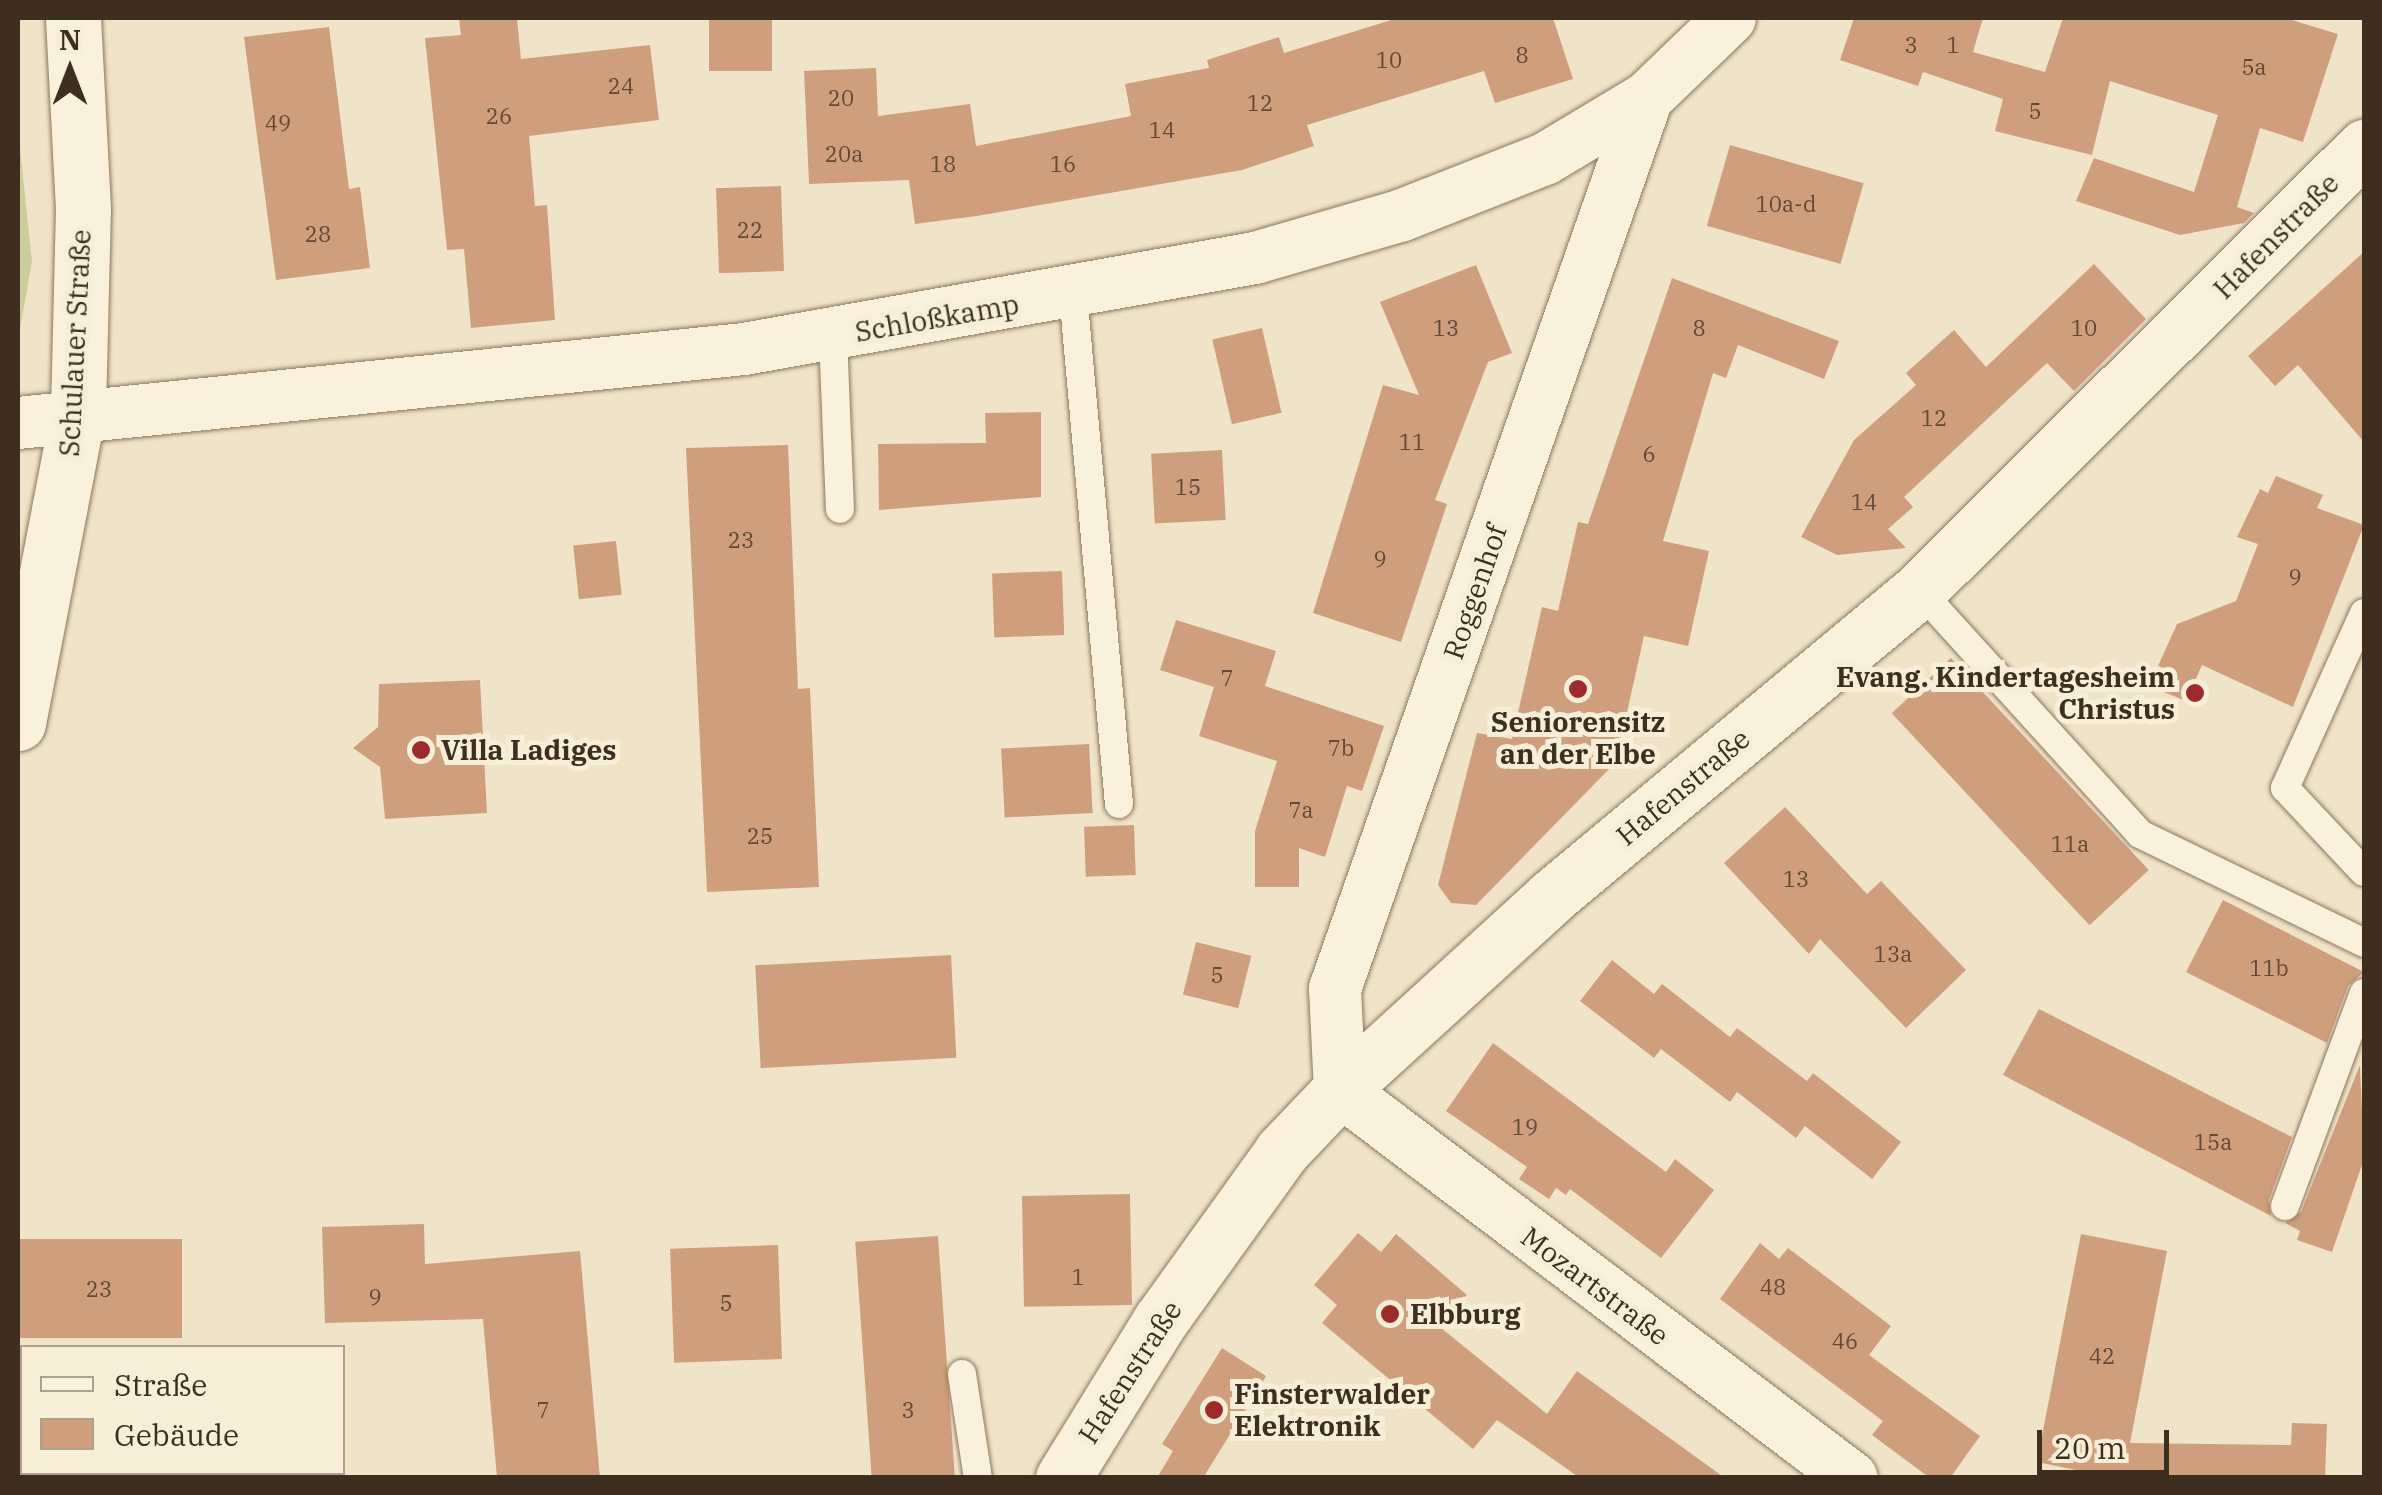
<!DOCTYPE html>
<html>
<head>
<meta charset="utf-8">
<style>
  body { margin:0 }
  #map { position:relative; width:2382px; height:1495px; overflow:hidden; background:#f0e4c8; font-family:"IBM Plex Serif",serif }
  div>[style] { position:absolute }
  .green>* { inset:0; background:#c9cf9b }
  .building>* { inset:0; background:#cf9f7d; transform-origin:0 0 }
  .roads { filter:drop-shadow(0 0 2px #8d765c) drop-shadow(0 0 2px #8d765c) }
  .service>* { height:28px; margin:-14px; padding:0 14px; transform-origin:14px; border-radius:14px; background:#faf1dc }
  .minor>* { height:52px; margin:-26px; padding:0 26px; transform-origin:26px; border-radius:26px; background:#faf1dc }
  .tertiary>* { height:55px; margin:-27.5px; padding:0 27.5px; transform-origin:27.5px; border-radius:27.5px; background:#faf1dc }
  .dots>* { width:28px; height:28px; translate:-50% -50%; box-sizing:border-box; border:5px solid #f7eed8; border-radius:50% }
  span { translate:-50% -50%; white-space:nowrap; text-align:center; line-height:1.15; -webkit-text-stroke:10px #f7eed8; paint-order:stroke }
  .number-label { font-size:22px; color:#624a37 }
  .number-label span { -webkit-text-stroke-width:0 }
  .street-label { font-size:28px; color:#3d2e20 }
  .poi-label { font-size:28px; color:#3d2e20; font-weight:700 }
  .right { translate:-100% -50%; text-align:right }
  .left { translate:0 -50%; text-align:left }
  .frame { position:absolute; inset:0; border:20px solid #3d2e20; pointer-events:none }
  .legend { position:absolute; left:20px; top:1345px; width:325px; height:130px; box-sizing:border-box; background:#f7eed8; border:2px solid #ada18e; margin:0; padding:12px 18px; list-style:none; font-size:30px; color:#3d2e20 }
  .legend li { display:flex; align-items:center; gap:20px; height:50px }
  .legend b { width:50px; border:2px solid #ada18e }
  .north { position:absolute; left:20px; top:20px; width:100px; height:100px; -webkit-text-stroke:8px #f7eed8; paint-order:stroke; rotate:0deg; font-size:28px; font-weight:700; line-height:40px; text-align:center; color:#3d2e20 }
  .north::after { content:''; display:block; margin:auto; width:35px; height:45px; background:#3d2e20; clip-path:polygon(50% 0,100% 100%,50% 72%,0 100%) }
  .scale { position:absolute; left:2037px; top:1430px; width:132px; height:45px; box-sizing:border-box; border:5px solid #3d2e20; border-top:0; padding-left:12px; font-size:30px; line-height:35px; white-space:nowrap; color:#3d2e20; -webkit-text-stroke:8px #f7eed8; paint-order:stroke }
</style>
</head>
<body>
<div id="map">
  <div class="green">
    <i style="clip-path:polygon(18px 128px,32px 262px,18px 340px)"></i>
  </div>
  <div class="building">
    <i style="clip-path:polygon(459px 18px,517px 18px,521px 59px,650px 45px,659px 120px,529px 136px,535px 206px,547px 205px,555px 320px,471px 328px,464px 249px,447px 250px,425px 38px,461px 35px)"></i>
    <i style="left:709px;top:18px;width:63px;height:53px"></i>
    <i style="clip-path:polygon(1398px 18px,1553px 18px,1573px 79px,1495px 103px,1484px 71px,1307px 125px,1314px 146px,1242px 170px,977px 216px,915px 224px,909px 180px,809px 184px,804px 71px,876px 68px,878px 116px,970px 104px,976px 146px,1131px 116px,1125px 84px,1209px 68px,1207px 60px,1279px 37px,1284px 53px)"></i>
    <i style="clip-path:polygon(1854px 18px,1983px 18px,1973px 52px,2045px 72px,2063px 18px,2285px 18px,2338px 34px,2303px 142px,2260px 128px,2237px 207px,2254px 213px,2244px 223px,2180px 235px,2076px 201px,2094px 158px,2194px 192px,2218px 115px,2110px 81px,2092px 155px,1995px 131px,2003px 99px,1923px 72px,1918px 86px,1840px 60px)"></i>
    <i style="clip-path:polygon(329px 27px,349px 189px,360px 187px,370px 268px,276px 280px,244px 37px)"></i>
    <i style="left:1730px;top:145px;width:139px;height:84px;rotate:16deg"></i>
    <i style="left:781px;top:186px;width:85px;height:65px;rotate:88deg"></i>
    <i style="clip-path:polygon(2364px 252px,2364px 442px,2298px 365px,2275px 386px,2248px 356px)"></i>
    <i style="clip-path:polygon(2094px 264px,2146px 319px,2074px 391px,2047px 363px,1904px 497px,1913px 507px,1888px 529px,1906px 548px,1837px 555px,1801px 537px,1854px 440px,1916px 385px,1906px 373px,1954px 330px,1986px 367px)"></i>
    <i style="clip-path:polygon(1476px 265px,1512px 353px,1488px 362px,1435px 500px,1447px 504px,1401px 642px,1313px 613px,1383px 385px,1419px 395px,1380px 302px)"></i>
    <i style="clip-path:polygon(1672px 278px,1839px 341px,1824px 379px,1738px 345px,1726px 378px,1713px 373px,1663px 541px,1709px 551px,1688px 646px,1644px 636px,1616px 762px,1476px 905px,1451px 903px,1438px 885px,1477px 733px,1512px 739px,1542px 607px,1558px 611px,1578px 522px,1588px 524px)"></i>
    <i style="left:1262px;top:328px;width:87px;height:51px;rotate:77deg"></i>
    <i style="clip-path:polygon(1041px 412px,1041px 497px,879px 510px,878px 444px,986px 443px,985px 413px)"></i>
    <i style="clip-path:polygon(788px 445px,798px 689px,810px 688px,819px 887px,707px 892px,686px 448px)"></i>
    <i style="left:1222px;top:450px;width:70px;height:71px;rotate:87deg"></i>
    <i style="clip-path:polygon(2276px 476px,2323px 495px,2317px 508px,2364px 525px,2293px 707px,2202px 665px,2186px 701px,2149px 686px,2177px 624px,2236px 601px,2258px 544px,2237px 537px,2260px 489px,2268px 493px)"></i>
    <i style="left:616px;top:541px;width:54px;height:43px;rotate:84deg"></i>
    <i style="left:1062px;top:571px;width:64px;height:70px;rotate:88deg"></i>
    <i style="clip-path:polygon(1176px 620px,1276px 651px,1265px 686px,1384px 726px,1362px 791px,1347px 786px,1325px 857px,1299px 848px,1299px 887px,1255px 887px,1255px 831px,1277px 761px,1199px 736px,1214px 687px,1160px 670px)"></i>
    <i style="left:1951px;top:658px;width:290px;height:81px;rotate:47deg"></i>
    <i style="clip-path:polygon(480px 680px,487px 813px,385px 819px,380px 767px,353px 748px,378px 727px,379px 684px)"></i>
    <i style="left:1089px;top:744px;width:69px;height:88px;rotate:87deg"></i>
    <i style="clip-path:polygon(1785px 807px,1867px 894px,1881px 881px,1966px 970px,1906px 1028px,1820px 939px,1809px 954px,1724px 863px)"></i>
    <i style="left:1134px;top:825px;width:50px;height:50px;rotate:88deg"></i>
    <i style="clip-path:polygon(2223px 900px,2364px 972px,2348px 986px,2327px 1043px,2186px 972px)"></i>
    <i style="left:1196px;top:942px;width:57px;height:54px;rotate:14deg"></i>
    <i style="left:951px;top:955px;width:103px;height:196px;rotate:87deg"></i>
    <i style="clip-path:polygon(1612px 960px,1654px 994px,1662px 984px,1730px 1037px,1737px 1028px,1807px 1081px,1813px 1073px,1901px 1142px,1872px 1179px,1805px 1126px,1796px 1138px,1737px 1092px,1730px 1102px,1661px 1049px,1654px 1058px,1580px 1001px)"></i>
    <i style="clip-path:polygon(2039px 1009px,2292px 1137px,2269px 1200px,2271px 1216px,2003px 1075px)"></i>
    <i style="clip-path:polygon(1493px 1043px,1666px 1172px,1675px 1159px,1714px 1190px,1661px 1258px,1570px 1189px,1566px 1195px,1556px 1188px,1549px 1199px,1519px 1179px,1527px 1167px,1446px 1111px)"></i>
    <i style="clip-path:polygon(2360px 1065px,2364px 1159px,2332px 1252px,2297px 1240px,2300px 1231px,2285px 1223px,2301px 1212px)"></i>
    <i style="left:1130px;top:1194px;width:111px;height:108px;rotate:89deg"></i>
    <i style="clip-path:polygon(424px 1224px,425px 1264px,580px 1251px,600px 1478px,497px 1478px,483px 1319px,325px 1323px,322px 1227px)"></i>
    <i style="clip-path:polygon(1358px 1233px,1381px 1252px,1396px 1234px,1467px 1295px,1440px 1327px,1547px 1414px,1577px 1371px,1725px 1478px,1580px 1478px,1497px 1420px,1473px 1449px,1322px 1323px,1337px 1305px,1314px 1285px)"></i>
    <i style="clip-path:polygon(2081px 1234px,2167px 1251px,2130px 1443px,2291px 1445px,2292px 1423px,2327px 1424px,2325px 1478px,2115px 1478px,2037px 1462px)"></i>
    <i style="left:938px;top:1236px;width:243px;height:83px;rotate:86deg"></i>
    <i style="left:18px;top:1239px;width:164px;height:99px"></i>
    <i style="clip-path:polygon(1760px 1243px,1779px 1259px,1788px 1248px,1891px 1326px,1869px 1355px,1980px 1436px,1950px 1478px,1930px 1478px,1872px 1435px,1883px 1421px,1720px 1299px)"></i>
    <i style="left:778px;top:1245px;width:114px;height:108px;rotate:88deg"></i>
    <i style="clip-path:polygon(1222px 1348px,1266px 1376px,1203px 1478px,1157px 1478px,1173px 1451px,1162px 1444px)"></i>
  </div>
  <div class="roads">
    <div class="service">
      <i style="left:1073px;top:293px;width:513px;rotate:84.86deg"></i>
      <i style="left:833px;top:336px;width:173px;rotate:87.7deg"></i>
      <i style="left:1919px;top:590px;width:329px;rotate:47.8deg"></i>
      <i style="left:2140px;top:834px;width:249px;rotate:25.9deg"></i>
      <i style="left:2364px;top:613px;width:192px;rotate:114.3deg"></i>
      <i style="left:2285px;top:788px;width:115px;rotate:46.8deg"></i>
      <i style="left:2285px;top:1206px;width:227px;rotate:-69.7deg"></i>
      <i style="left:962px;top:1374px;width:105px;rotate:81.3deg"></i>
    </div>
    <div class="minor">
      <i style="left:1647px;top:98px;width:944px;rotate:109.3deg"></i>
      <i style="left:1335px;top:989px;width:101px;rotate:87.2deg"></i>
      <i style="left:1340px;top:1090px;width:642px;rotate:37.16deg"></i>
      <i style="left:18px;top:423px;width:730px;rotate:-5.82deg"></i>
      <i style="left:744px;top:349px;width:519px;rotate:-10.1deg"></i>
      <i style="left:1255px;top:258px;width:151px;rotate:-16.2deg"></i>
      <i style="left:1400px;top:216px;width:156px;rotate:-21.5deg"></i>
      <i style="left:1545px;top:159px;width:119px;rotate:-30.9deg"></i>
      <i style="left:1647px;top:98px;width:115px;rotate:-43.9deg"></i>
    </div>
    <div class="tertiary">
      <i style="left:18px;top:723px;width:318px;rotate:-79.1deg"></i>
      <i style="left:78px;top:411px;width:202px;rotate:-88.6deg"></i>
      <i style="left:83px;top:209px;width:191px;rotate:-93deg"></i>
      <i style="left:1063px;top:1478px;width:185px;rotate:-58.3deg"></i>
      <i style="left:1160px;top:1321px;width:209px;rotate:-54.3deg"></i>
      <i style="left:1282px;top:1151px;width:84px;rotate:-46.4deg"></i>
      <i style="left:1340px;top:1090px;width:286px;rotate:-42.4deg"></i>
      <i style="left:1551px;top:897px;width:479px;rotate:-39.8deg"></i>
      <i style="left:1919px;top:590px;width:628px;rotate:-44.87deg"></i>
    </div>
  </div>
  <div class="dots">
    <i style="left:1578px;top:689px;background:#9e2a2b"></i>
    <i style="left:2195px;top:693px;background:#9e2a2b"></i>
    <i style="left:421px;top:750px;background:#9e2a2b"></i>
    <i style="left:1390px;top:1314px;background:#9e2a2b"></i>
    <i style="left:1214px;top:1410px;background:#9e2a2b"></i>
  </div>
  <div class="number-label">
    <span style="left:1911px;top:45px">3</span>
    <span style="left:1953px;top:45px">1</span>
    <span style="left:1522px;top:55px">8</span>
    <span style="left:1389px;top:60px">10</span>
    <span style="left:2254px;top:67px">5a</span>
    <span style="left:621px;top:86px">24</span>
    <span style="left:841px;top:98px">20</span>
    <span style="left:1260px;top:103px">12</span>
    <span style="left:2035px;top:111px">5</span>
    <span style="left:499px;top:116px">26</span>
    <span style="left:278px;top:123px">49</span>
    <span style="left:1162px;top:130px">14</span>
    <span style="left:844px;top:154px">20a</span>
    <span style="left:943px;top:164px">18</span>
    <span style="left:1063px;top:164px">16</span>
    <span style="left:1786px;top:204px">10a-d</span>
    <span style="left:750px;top:230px">22</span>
    <span style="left:318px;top:234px">28</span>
    <span style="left:1446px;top:328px">13</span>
    <span style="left:1699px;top:328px">8</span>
    <span style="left:2084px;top:328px">10</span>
    <span style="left:1934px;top:418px">12</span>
    <span style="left:1412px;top:442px">11</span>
    <span style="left:1649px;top:454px">6</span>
    <span style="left:1188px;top:487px">15</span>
    <span style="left:1864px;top:502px">14</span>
    <span style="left:741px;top:540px">23</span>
    <span style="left:1380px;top:559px">9</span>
    <span style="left:2295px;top:577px">9</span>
    <span style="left:1227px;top:678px">7</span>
    <span style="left:1341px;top:748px">7b</span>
    <span style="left:1301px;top:810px">7a</span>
    <span style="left:760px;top:836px">25</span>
    <span style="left:2070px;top:844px">11a</span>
    <span style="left:1796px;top:879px">13</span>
    <span style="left:1893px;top:954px">13a</span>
    <span style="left:2269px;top:968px">11b</span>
    <span style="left:1217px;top:975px">5</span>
    <span style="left:1525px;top:1127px">19</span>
    <span style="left:2213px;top:1142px">15a</span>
    <span style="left:1078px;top:1277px">1</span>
    <span style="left:1773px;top:1287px">48</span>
    <span style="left:99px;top:1289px">23</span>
    <span style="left:375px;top:1297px">9</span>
    <span style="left:726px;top:1303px">5</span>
    <span style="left:1845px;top:1341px">46</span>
    <span style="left:2102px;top:1356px">42</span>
    <span style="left:543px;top:1410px">7</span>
    <span style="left:908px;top:1410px">3</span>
  </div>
  <div class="street-label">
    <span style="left:2276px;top:236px;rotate:-45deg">Hafenstraße</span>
    <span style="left:937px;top:318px;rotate:-10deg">Schloßkamp</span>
    <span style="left:75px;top:343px;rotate:-87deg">Schulauer Straße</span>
    <span style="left:1475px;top:592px;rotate:-71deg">Roggenhof</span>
    <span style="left:1683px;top:787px;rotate:-40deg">Hafenstraße</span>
    <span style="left:1595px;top:1286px;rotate:37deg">Mozartstraße</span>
    <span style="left:1130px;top:1372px;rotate:-57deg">Hafenstraße</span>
  </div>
  <div class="poi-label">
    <span class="right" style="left:2175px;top:693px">Evang. Kindertagesheim<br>Christus</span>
    <span style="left:1578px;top:738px">Seniorensitz<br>an der Elbe</span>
    <span class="left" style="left:441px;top:750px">Villa Ladiges</span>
    <span class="left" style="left:1410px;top:1314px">Elbburg</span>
    <span class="left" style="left:1234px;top:1410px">Finsterwalder<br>Elektronik</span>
  </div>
  <div class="frame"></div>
  <ul class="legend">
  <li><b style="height:12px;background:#faf1dc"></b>Straße</li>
  <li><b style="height:28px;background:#cf9f7d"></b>Gebäude</li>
  </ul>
  <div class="north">N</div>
  <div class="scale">20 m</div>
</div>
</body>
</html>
